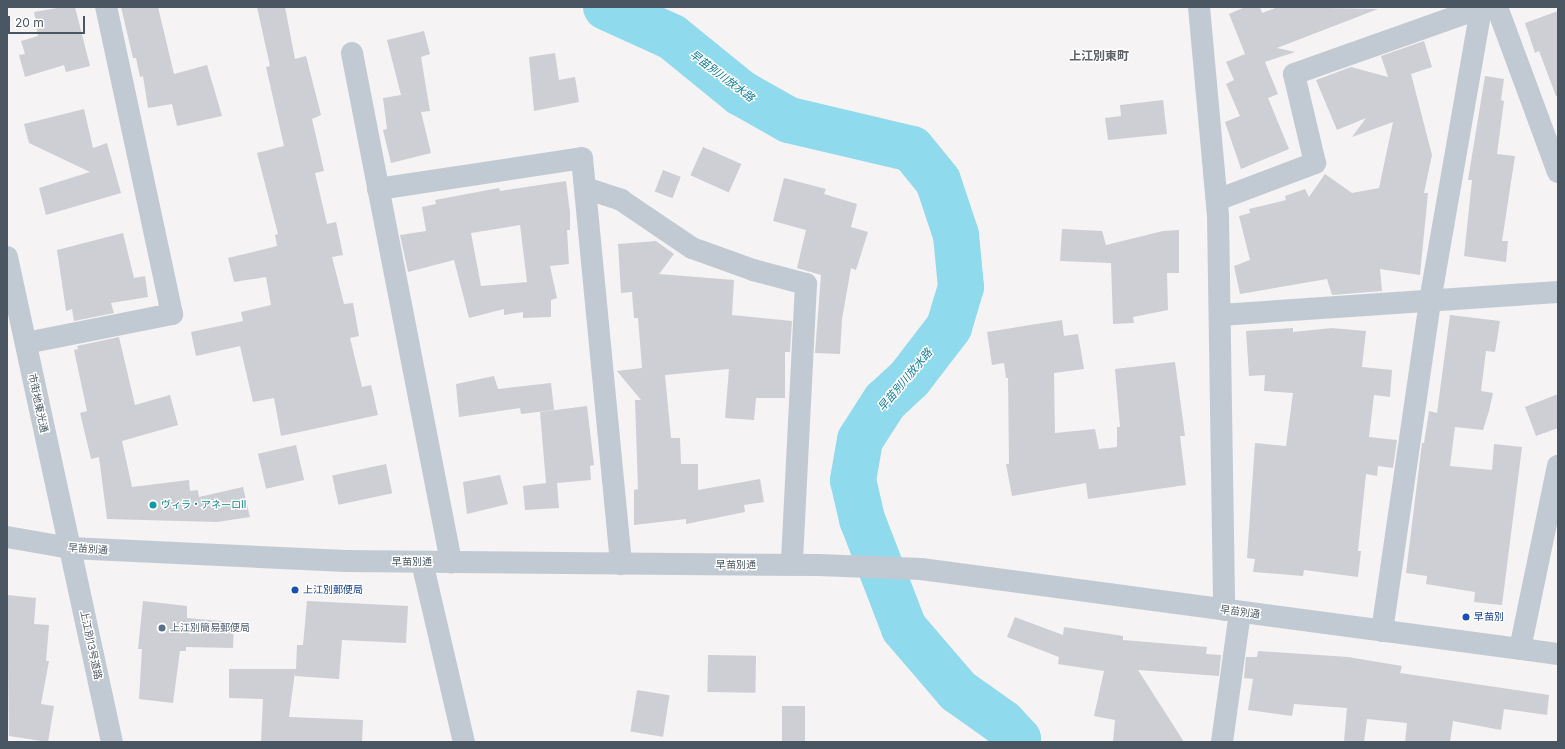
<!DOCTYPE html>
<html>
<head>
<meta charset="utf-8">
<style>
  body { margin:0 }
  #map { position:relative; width:1565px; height:749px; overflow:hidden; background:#f5f3f3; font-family:Inter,"Noto Sans JP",sans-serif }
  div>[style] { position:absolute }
  .river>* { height:46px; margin:-23px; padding:0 23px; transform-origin:23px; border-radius:23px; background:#90daee }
  .building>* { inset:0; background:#cdcfd5; transform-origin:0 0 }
  .minor>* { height:22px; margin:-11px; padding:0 11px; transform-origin:11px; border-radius:11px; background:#c1cad2 }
  .dots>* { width:11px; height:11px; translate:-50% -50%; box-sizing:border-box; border:2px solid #fff; border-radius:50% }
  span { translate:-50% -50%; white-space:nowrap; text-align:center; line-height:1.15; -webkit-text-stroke:3px #fff; paint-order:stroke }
  .street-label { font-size:10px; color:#4a5661 }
  .culture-label { font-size:10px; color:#0d838f }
  .left { translate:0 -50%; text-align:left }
  .transit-label { font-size:10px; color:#164399 }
  .service-label { font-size:10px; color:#4e5e75 }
  .water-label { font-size:11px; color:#0c7c9b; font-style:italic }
  .quarter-label { font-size:12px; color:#5f6368; font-weight:700 }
  .frame { position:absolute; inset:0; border:8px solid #4a5661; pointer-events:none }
  .scale { position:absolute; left:8px; top:16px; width:77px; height:18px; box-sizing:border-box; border:2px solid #4a5661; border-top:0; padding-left:5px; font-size:12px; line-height:14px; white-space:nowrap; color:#4a5661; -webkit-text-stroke:3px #fff; paint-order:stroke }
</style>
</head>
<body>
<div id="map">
  <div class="river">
    <i style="left:606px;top:7px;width:72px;rotate:24.4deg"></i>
    <i style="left:672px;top:37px;width:89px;rotate:39.1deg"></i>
    <i style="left:741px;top:93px;width:55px;rotate:29.4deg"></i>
    <i style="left:789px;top:120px;width:126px;rotate:13.3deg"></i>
    <i style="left:912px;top:149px;width:41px;rotate:50.9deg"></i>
    <i style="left:938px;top:181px;width:57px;rotate:71.6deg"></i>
    <i style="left:956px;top:235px;width:52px;rotate:84.5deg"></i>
    <i style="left:961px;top:287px;width:42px;rotate:106.7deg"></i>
    <i style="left:949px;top:327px;width:64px;rotate:127.4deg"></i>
    <i style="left:910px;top:378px;width:34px;rotate:137deg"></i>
    <i style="left:885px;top:401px;width:46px;rotate:122.7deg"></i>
    <i style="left:860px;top:440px;width:41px;rotate:99.9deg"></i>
    <i style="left:853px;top:480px;width:40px;rotate:77deg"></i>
    <i style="left:862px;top:519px;width:117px;rotate:68.9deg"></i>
    <i style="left:904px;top:628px;width:83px;rotate:49.4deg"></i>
    <i style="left:958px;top:691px;width:55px;rotate:35.4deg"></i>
    <i style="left:1003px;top:723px;width:22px;rotate:47deg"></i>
    <i style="left:1018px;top:739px;width:3px;rotate:90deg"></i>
  </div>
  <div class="building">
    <i style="clip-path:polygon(63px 7px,75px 7px,90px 66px,66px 72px,64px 65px,25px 77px,19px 55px,25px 54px,21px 41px,38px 36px,34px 12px)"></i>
    <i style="clip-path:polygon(121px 7px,158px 7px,174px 74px,207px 65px,222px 116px,177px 126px,172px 104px,148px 108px,143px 76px,140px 77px,136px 58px,133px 58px)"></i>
    <i style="clip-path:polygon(257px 7px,285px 7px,295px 59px,306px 56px,321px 115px,312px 119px,324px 171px,315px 173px,327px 224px,336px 222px,343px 255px,332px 257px,344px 304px,353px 303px,359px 336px,350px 338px,362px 387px,371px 385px,378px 415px,281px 436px,274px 398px,253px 402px,240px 346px,196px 356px,191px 332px,243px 321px,241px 312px,271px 305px,266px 277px,234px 282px,228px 258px,277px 246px,275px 235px,278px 234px,257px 153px,284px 146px,266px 67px,270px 66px)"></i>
    <i style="clip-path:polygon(1245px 7px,1260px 7px,1262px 13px,1278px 7px,1378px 9px,1277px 48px,1295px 52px,1265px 62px,1278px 94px,1268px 98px,1289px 149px,1241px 169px,1225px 122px,1240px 116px,1226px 84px,1234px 80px,1226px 62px,1245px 54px,1229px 14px)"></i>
    <i style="clip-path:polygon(1558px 11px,1558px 96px,1556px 96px,1539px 51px,1535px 53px,1525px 23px)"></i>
    <i style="clip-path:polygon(424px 31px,430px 54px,421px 57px,430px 111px,421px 112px,431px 153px,391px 163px,383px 130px,387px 129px,383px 98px,401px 95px,387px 40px)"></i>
    <i style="clip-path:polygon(1424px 41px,1432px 67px,1411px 74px,1432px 155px,1424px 193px,1428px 193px,1420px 275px,1380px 269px,1382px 291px,1369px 292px,1332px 295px,1327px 279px,1240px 294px,1234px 266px,1250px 260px,1239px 216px,1250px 213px,1249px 209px,1286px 200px,1285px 196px,1305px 189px,1309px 197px,1325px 174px,1352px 193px,1379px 188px,1393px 122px,1352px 137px,1366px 118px,1337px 130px,1316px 80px,1351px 67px,1388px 77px,1381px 56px)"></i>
    <i style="clip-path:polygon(555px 53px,559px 80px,575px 77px,579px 102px,534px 111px,529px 57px)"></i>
    <i style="clip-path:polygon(1485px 76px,1504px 79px,1501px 100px,1504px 101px,1497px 154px,1515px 156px,1502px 241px,1508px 241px,1506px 262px,1464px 256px,1472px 180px,1468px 180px)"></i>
    <i style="clip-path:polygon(1163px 100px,1167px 134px,1108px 140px,1105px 118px,1121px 116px,1120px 105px)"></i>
    <i style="clip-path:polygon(84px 109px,93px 148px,107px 143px,121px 193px,46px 215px,39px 188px,90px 172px,29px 143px,24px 124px)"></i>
    <i style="left:703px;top:147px;width:42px;height:31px;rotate:24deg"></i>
    <i style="left:663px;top:170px;width:19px;height:23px;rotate:21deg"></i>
    <i style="clip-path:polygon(784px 178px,826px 189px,824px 194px,857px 204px,851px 227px,868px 232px,856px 270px,851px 268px,842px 319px,840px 354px,815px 353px,821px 275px,797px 268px,806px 230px,773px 221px)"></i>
    <i style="clip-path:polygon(evenodd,566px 181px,570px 213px,570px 230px,567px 230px,569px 264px,550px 266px,557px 298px,551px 300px,551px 317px,523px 318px,523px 312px,504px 315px,504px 309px,469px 318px,454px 260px,408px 272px,400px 235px,426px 231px,422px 207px,436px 204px,435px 200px,499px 188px,500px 191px,566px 181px,520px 225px,527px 282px,481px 286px,471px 233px,520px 225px)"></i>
    <i style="clip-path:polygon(1062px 229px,1102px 231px,1106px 245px,1163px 231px,1179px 230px,1179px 273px,1167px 273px,1168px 310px,1133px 317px,1134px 323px,1113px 324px,1111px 263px,1060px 261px)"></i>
    <i style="clip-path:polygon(123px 233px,134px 278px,145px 276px,148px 297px,111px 303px,114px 313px,74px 321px,72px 309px,66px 311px,57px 250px)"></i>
    <i style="clip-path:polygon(656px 241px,674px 254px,659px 274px,734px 280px,732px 315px,792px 321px,790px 352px,785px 352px,785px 398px,756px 398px,754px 420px,725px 418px,729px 369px,665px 375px,671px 438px,680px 438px,681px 464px,698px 464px,698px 490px,760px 479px,764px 502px,744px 505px,745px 512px,686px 524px,686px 519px,634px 525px,634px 490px,638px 489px,635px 400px,641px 400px,617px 371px,642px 368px,638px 318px,634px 318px,632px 292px,621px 293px,618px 244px)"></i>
    <i style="clip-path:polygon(1450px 315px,1500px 321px,1495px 352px,1486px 351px,1481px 391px,1493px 393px,1489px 411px,1483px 430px,1455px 427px,1450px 466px,1492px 470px,1494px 444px,1522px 447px,1502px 605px,1474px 602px,1475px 592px,1426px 584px,1427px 576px,1406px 573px,1422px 443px,1424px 443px,1429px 411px,1437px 413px)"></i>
    <i style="clip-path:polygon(1062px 320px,1064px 336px,1078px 334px,1084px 369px,1054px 373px,1055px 433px,1095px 429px,1099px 449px,1117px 447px,1117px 427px,1120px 427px,1115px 369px,1175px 362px,1185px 436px,1180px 436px,1186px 485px,1088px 499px,1086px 483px,1012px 496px,1006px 464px,1009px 464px,1008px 378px,1006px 378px,1004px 363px,992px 365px,987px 332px)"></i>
    <i style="clip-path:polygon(1293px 328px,1293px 332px,1332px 328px,1366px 331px,1362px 367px,1392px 370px,1390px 397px,1374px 395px,1369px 437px,1397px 440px,1393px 468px,1378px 466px,1377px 476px,1366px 474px,1358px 551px,1361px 551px,1358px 577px,1304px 570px,1303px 576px,1253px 572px,1255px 559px,1247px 558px,1255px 443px,1286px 446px,1293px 393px,1264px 391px,1265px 375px,1249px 376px,1246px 331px)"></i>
    <i style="clip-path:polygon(119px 337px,135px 405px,170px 395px,178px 425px,122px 441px,132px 487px,189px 480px,190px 491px,198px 490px,199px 497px,243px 487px,250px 517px,217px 522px,107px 519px,99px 457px,91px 459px,80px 413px,87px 411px,74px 350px,78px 349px,77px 346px)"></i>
    <i style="clip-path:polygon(494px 376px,498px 389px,551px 383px,554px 410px,521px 414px,520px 408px,459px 417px,456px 384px)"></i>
    <i style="clip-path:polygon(1558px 394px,1558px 428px,1536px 436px,1525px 407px)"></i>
    <i style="clip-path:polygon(587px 406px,594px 465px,590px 466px,591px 480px,557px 483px,559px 508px,525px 510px,523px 486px,546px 483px,540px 412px)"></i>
    <i style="left:296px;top:445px;width:36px;height:39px;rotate:77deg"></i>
    <i style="left:386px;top:464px;width:30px;height:55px;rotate:78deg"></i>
    <i style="clip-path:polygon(500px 475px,508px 504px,467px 514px,463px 482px)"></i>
    <i style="clip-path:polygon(7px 595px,36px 598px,34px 624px,49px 625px,46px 661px,49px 661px,41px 704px,54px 706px,48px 742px,9px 736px)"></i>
    <i style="clip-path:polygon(143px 601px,187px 606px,187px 618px,234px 622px,233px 648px,186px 647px,186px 651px,180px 651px,173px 703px,139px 699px,142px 649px,138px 649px)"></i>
    <i style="clip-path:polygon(307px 601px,408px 606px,406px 643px,342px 640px,339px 679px,295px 676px,295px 672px,289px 717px,363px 720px,362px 742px,261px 742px,263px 699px,229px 698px,229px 669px,296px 669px,297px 645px,303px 645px)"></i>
    <i style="clip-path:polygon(1015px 617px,1063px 635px,1064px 627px,1123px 636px,1123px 640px,1207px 647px,1206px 654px,1221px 655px,1219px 676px,1138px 670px,1184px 742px,1113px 742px,1115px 720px,1094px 716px,1104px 671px,1058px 664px,1059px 657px,1007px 637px)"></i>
    <i style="clip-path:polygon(1258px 651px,1348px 657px,1402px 666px,1400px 673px,1549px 695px,1547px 715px,1504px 709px,1501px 730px,1453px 721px,1450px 742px,1405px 742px,1407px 723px,1367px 719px,1364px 742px,1344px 741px,1347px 708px,1294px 704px,1292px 716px,1248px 710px,1253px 679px,1244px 678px,1246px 657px,1257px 657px)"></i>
    <i style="left:708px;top:655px;width:48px;height:37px;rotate:1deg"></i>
    <i style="left:637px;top:690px;width:33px;height:42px;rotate:9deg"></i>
    <i style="left:782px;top:706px;width:23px;height:36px"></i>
  </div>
  <div class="minor">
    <i style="left:1199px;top:7px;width:210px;rotate:84.8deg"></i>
    <i style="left:1218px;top:216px;width:394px;rotate:89.1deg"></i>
    <i style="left:1497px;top:7px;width:176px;rotate:69.7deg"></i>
    <i style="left:352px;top:53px;width:519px;rotate:78.99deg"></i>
    <i style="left:585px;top:188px;width:38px;rotate:18deg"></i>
    <i style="left:621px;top:200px;width:86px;rotate:34.1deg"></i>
    <i style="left:692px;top:248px;width:65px;rotate:19.8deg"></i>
    <i style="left:753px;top:270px;width:55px;rotate:14.8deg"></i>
    <i style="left:806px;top:284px;width:281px;rotate:92.9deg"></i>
    <i style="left:378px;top:189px;width:206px;rotate:-8.6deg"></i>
    <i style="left:582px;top:158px;width:408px;rotate:84.5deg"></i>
    <i style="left:1217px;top:200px;width:105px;rotate:-20.7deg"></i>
    <i style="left:1315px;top:163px;width:91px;rotate:-103.3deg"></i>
    <i style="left:1294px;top:74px;width:201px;rotate:-19.5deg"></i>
    <i style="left:7px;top:257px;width:496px;rotate:77.8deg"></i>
    <i style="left:1220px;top:315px;width:339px;rotate:-3.9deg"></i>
    <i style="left:26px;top:343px;width:149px;rotate:-11.2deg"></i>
    <i style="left:172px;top:314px;width:314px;rotate:-102.1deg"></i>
    <i style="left:7px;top:537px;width:64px;rotate:9.9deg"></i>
    <i style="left:70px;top:548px;width:276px;rotate:2.7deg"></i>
    <i style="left:346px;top:561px;width:472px;rotate:0.5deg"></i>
    <i style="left:818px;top:565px;width:103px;rotate:2.2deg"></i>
    <i style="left:921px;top:569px;width:643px;rotate:7.6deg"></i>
    <i style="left:422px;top:562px;width:185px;rotate:76.9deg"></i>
    <i style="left:1382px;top:631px;width:333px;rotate:-81.7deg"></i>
    <i style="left:1430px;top:301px;width:297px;rotate:-80.1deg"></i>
    <i style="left:1520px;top:649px;width:187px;rotate:-78.3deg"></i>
    <i style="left:1222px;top:742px;width:131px;rotate:-82.1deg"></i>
  </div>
  <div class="dots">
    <i style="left:153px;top:505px;background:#0f9aa8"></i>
    <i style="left:295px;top:590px;background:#1a4fb4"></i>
    <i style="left:1466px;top:617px;background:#1a4fb4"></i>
    <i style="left:162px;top:628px;background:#5c6f8a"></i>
  </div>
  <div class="street-label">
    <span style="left:38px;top:403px;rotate:78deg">市街地東光通</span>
    <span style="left:88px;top:549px;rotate:4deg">早苗別通</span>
    <span style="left:412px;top:562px">早苗別通</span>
    <span style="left:736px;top:565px">早苗別通</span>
    <span style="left:1240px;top:612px;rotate:8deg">早苗別通</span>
    <span style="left:91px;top:645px;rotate:78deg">上江別13号道路</span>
  </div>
  <div class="culture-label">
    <span class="left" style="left:161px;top:505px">ヴィラ・アネーロⅡ</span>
  </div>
  <div class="transit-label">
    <span class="left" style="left:303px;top:590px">上江別郵便局</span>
    <span class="left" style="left:1474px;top:617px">早苗別</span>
  </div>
  <div class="service-label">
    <span class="left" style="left:170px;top:628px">上江別簡易郵便局</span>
  </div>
  <div class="water-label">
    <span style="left:722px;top:76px;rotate:37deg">早苗別川放水路</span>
    <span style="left:905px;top:380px;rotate:-50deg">早苗別川放水路</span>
  </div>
  <div class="quarter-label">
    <span style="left:1099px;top:56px">上江別東町</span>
  </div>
  <div class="frame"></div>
  <div class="scale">20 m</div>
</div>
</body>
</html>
